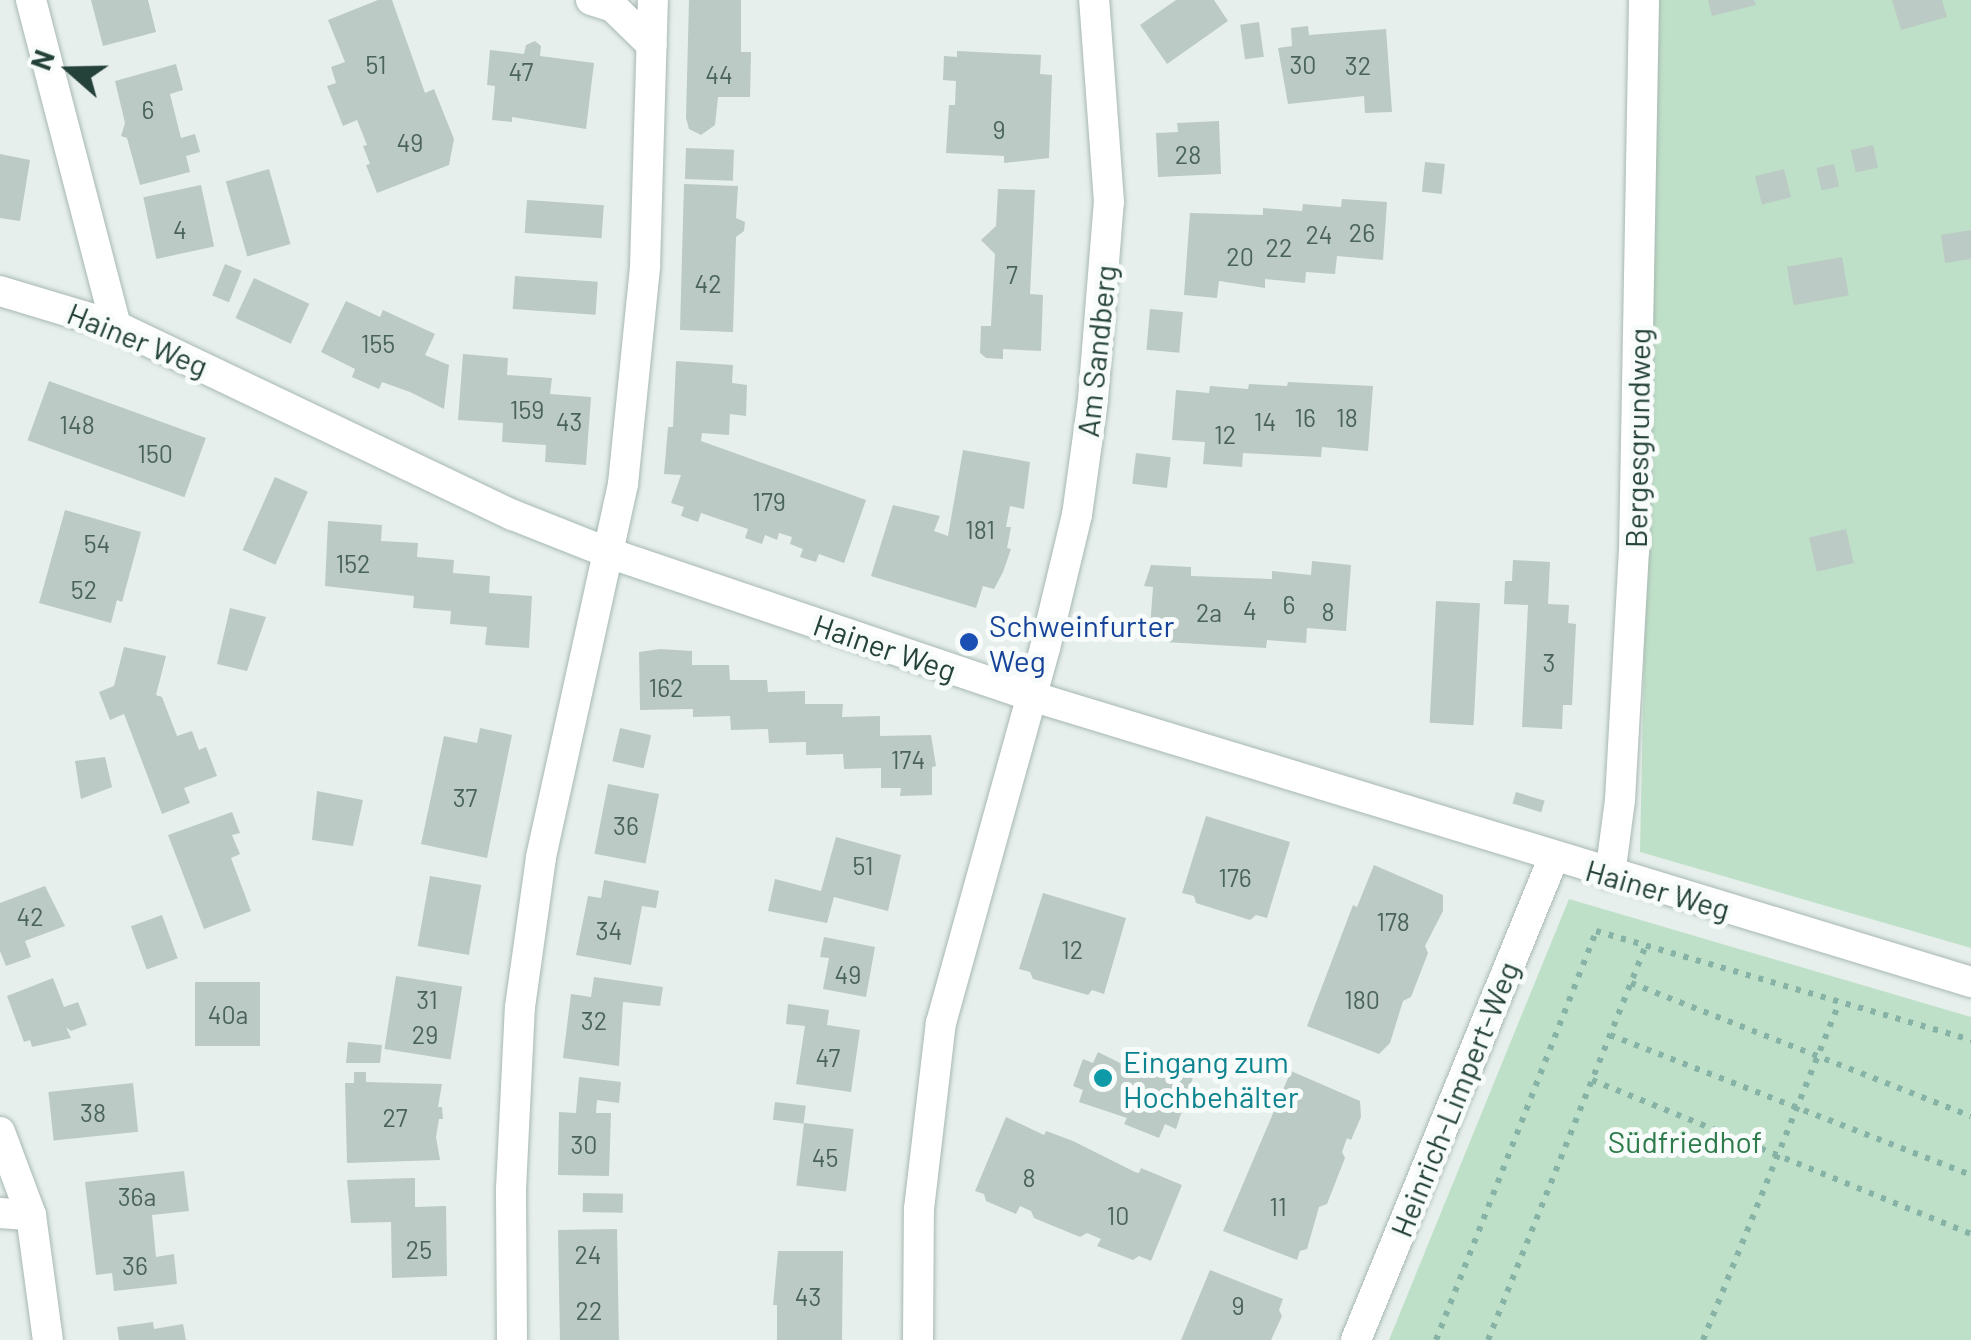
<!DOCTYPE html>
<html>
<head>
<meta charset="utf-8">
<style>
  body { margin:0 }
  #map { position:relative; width:1971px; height:1340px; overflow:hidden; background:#e6efeb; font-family:Barlow,sans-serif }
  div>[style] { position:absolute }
  .green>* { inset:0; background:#bfe0c8 }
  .building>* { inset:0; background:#bbcac4; transform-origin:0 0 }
  .path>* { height:6px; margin-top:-3px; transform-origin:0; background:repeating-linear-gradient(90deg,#86b3a5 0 5px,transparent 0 13px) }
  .roads { filter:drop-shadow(0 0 2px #a8b8b2) drop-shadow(0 0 2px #a8b8b2) }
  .street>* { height:30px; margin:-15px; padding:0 15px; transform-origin:15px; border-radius:15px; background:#fff }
  .dots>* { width:28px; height:28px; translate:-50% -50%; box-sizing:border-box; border:5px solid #f7fbf9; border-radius:50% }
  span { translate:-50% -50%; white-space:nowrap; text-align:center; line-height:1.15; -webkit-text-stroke:10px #f7fbf9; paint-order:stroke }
  .number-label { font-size:25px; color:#4a645c }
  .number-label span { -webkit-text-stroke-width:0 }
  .street-label { font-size:30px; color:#24423a }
  .transit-label { font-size:30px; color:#164399 }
  .left { translate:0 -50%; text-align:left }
  .culture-label { font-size:30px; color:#0d838f }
  .park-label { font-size:30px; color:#2d7a4b }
  .north { position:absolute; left:20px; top:20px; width:100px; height:100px; -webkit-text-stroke:8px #f7fbf9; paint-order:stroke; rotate:290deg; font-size:28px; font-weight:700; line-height:40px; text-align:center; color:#24423a }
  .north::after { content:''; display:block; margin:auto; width:35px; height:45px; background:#24423a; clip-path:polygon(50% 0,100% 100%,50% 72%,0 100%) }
</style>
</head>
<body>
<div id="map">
  <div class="green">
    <i style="clip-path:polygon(1658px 0,1971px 0,1971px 948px,1640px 852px)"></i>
    <i style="clip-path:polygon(1569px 899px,1971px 1017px,1971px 1340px,1389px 1340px)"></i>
  </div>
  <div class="building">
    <i style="clip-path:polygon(91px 0,148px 0,156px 32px,103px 46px)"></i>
    <i style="clip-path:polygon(378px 0,392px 0,425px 93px,434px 89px,454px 139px,449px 165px,377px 193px,366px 165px,370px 164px,363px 146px,367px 145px,357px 120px,343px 126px,327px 86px,336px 83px,331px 67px,345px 62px,328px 20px)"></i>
    <i style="clip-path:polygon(689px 0,741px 0,741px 52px,751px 52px,750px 97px,718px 97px,715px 125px,701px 135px,689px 129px,686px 118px)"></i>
    <i style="clip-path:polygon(1176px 0,1214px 0,1228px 21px,1167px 64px,1140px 25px)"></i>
    <i style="clip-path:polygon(1708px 0,1754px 0,1756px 5px,1712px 16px)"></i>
    <i style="clip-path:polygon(1892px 0,1942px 0,1947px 17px,1901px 30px)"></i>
    <i style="left:1259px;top:22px;width:35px;height:19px;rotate:82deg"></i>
    <i style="clip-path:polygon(1308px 26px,1309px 35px,1386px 29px,1392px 112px,1365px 113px,1364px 96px,1288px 104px,1278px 48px,1292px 46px,1291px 28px)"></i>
    <i style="clip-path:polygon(535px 41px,541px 46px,540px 56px,594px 63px,586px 129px,512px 117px,512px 122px,492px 120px,495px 86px,487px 85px,490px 50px,524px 54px,526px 45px)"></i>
    <i style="clip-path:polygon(957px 51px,1041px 55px,1040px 74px,1052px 75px,1049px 158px,1004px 163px,1004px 156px,946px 153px,949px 105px,955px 105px,956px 81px,943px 80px,944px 56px,957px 57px)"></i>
    <i style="clip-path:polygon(176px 64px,183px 90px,170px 94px,181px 138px,195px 134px,200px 152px,186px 156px,190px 172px,140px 185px,127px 138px,121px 136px,125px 123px,115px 81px)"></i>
    <i style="clip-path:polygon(1219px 121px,1221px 174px,1158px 177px,1156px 133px,1178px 132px,1177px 123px)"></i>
    <i style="left:1873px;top:145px;width:23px;height:23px;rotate:77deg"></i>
    <i style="left:686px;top:148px;width:48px;height:31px;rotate:2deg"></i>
    <i style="clip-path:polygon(0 154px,30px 160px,20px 221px,0 218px)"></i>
    <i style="left:1425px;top:162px;width:20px;height:30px;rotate:6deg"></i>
    <i style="left:1834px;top:164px;width:23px;height:18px;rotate:77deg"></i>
    <i style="left:269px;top:169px;width:78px;height:45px;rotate:74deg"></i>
    <i style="left:1784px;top:169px;width:29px;height:30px;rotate:76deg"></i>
    <i style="clip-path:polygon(684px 184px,738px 186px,736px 218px,745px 222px,744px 231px,736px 237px,733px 332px,680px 330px)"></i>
    <i style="left:201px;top:185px;width:63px;height:59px;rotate:78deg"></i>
    <i style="clip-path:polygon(998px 189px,1035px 190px,1030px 294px,1043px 295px,1041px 351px,1003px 349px,1003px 359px,986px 358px,980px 353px,981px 326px,991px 326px,995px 254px,981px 240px,996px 226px)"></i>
    <i style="clip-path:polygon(1342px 199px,1387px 202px,1383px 260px,1337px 256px,1335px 274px,1306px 272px,1305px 283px,1265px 279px,1265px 288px,1219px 281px,1217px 298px,1184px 295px,1190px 213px,1263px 215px,1263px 208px,1302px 211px,1303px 204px,1341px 207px)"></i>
    <i style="left:527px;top:200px;width:77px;height:33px;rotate:4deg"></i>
    <i style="clip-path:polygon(1971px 230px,1971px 259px,1945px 263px,1941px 235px)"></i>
    <i style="left:1842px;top:257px;width:39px;height:56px;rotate:80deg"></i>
    <i style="left:225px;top:264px;width:18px;height:34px;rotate:22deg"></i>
    <i style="left:515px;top:276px;width:83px;height:33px;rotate:4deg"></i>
    <i style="left:254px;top:278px;width:61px;height:44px;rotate:25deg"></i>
    <i style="clip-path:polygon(346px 301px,380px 317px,383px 310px,435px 334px,425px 355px,449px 365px,444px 409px,410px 392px,382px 382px,379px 389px,352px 377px,355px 369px,321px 352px)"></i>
    <i style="left:1150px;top:309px;width:33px;height:41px;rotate:5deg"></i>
    <i style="clip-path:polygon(463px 354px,508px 358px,507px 375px,552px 378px,550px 394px,591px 397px,586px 465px,545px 462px,546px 445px,502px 442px,503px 423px,458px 420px)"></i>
    <i style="clip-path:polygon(676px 361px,733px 365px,732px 383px,747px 385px,746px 416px,730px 414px,729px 435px,702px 433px,701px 441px,866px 500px,844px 563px,819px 554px,816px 562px,800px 557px,803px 549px,790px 544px,792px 537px,779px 533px,777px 540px,765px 535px,762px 544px,745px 538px,748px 529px,701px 513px,698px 522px,681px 516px,684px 507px,671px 503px,681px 475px,664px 474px,668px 427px,673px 427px)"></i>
    <i style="left:49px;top:381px;width:167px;height:63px;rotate:20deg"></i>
    <i style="clip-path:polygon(1288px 382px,1373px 386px,1368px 451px,1322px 447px,1321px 457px,1243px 453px,1242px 467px,1203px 464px,1205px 442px,1172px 440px,1176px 390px,1209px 393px,1210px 386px,1248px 389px,1249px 384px,1287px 386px)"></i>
    <i style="clip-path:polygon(963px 450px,1030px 462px,1024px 509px,1010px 506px,1006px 527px,1011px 527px,1007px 548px,1011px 549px,1003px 572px,994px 589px,983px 586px,976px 608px,871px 576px,893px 505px,940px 516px,934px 531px,948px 536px)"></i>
    <i style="left:1136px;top:453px;width:35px;height:31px;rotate:7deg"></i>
    <i style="left:275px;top:477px;width:36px;height:80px;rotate:24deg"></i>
    <i style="clip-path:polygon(65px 510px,141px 532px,122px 602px,117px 600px,111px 623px,39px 603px)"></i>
    <i style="clip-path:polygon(328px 521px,382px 525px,381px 541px,418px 543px,417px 557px,454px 560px,453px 573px,490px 576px,489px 593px,532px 596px,529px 648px,485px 645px,487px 627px,450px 624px,451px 611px,413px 608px,414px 596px,325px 586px)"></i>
    <i style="left:1846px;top:529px;width:35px;height:38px;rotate:77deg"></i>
    <i style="clip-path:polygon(1513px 560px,1550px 562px,1548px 604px,1569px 605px,1568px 623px,1576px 624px,1572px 705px,1563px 705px,1562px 729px,1522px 727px,1528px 605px,1504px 604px,1505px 581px,1512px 581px)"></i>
    <i style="clip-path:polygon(1312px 561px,1351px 565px,1346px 631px,1307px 628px,1306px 643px,1267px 640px,1266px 648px,1165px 642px,1158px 637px,1157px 629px,1150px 628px,1153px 587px,1144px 586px,1151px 565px,1191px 567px,1191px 576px,1272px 579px,1272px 571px,1311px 575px)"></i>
    <i style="left:1436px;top:601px;width:44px;height:122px;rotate:3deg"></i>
    <i style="clip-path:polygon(230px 608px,266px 617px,247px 671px,217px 664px)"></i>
    <i style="clip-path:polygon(124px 647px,166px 656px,156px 695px,162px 697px,177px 736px,192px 731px,199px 750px,206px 747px,217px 776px,184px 788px,190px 803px,162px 814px,124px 714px,110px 720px,99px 692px,114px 686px)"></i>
    <i style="clip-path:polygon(660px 649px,692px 651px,692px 665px,729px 665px,730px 680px,767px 680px,768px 692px,805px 691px,805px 704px,843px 704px,842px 717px,880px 716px,880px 736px,931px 735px,936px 766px,932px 767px,932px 795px,900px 796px,901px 788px,881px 788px,881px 768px,844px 769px,843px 754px,806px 755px,806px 742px,769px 743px,768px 729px,731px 730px,730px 716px,693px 717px,693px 709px,640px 710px,639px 652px)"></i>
    <i style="clip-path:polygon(480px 728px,512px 735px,487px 858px,421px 844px,444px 736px,477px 743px)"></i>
    <i style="left:620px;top:728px;width:32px;height:34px;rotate:13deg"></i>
    <i style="clip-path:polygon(105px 757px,112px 787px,81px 799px,75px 761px)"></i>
    <i style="left:608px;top:784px;width:52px;height:71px;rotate:11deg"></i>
    <i style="clip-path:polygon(317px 791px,363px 800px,353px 846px,312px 840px)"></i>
    <i style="left:1516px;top:792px;width:30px;height:12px;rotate:17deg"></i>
    <i style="clip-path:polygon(232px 812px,240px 833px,232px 835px,240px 854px,231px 858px,251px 911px,204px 929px,168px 835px)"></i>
    <i style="clip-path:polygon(1206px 816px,1290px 842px,1267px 918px,1256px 915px,1250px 920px,1196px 903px,1194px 896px,1182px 893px)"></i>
    <i style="clip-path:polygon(836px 837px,901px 855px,888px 911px,834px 897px,827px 923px,768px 911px,775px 879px,821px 891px)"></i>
    <i style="clip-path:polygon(1374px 865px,1443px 895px,1443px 911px,1425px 946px,1428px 953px,1411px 997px,1403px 1001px,1390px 1043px,1379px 1054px,1307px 1026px,1353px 905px,1357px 907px)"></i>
    <i style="left:430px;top:876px;width:52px;height:71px;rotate:10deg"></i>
    <i style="clip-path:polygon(604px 880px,659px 891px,656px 908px,642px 906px,631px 965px,576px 955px,588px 896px,601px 898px)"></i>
    <i style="clip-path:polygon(45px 886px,65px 926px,25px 941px,31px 957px,6px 966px,0 951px,0 903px)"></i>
    <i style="clip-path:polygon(1043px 893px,1126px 918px,1104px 994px,1092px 990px,1088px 995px,1033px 979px,1030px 972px,1019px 969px)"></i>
    <i style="left:162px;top:915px;width:46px;height:33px;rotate:70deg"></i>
    <i style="clip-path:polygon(824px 937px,875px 947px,866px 997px,823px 989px,829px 958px,820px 957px)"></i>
    <i style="left:396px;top:976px;width:67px;height:74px;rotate:9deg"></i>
    <i style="clip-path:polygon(594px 977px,663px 987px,660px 1006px,623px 1002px,619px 1066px,563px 1058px,571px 994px,591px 997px)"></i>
    <i style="clip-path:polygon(53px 978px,64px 1007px,78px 1002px,87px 1025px,71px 1031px,66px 1027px,71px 1038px,32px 1047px,30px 1040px,24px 1042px,7px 996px)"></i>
    <i style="left:195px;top:982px;width:65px;height:64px"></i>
    <i style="clip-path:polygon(788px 1004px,829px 1010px,827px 1025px,860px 1030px,851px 1092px,796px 1084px,805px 1026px,786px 1024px)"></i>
    <i style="clip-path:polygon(348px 1042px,382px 1045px,380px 1063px,346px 1063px)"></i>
    <i style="clip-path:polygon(1098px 1052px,1138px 1072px,1142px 1062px,1161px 1070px,1168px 1054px,1197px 1065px,1176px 1129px,1165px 1124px,1159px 1138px,1124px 1124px,1127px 1118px,1079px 1102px,1083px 1090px,1073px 1086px,1083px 1059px,1093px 1063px)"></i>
    <i style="clip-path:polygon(1291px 1071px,1360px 1101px,1361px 1117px,1351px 1140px,1347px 1138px,1342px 1152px,1345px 1158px,1327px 1204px,1319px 1207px,1307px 1249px,1300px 1251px,1297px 1260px,1223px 1231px)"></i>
    <i style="clip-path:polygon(354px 1072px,366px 1072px,366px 1082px,442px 1084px,438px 1107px,442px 1107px,443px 1119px,439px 1119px,436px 1137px,440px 1160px,347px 1163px,345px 1083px,354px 1083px)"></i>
    <i style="clip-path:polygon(579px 1077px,621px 1082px,619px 1103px,597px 1100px,596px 1113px,611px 1113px,609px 1176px,558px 1175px,559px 1112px,576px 1113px)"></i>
    <i style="left:133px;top:1083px;width:49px;height:85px;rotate:84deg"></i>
    <i style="left:775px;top:1102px;width:31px;height:18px;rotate:7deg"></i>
    <i style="clip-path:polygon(1006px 1117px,1044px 1135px,1046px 1131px,1073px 1141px,1135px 1172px,1139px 1173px,1141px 1168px,1182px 1185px,1151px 1261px,1139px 1256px,1133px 1260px,1097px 1246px,1101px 1239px,1087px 1233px,1080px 1237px,1034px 1218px,1031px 1211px,1020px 1206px,1016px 1214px,986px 1201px,984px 1194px,975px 1191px)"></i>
    <i style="left:804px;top:1123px;width:50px;height:63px;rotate:7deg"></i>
    <i style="clip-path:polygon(184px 1171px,189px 1211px,152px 1215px,156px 1257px,174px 1254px,177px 1284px,114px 1291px,112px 1273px,96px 1275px,85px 1182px)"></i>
    <i style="clip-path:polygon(415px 1178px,415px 1207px,446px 1206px,447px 1276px,392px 1278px,391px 1222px,351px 1223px,347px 1180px)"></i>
    <i style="left:583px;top:1193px;width:40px;height:19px;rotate:1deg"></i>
    <i style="left:617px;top:1229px;width:111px;height:59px;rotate:89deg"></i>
    <i style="clip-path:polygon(778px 1251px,843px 1251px,842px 1340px,777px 1340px,777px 1305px,773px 1305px)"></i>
    <i style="clip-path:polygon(1210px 1270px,1283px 1299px,1279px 1310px,1282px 1316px,1271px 1340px,1181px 1340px)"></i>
    <i style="clip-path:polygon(153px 1322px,154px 1329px,183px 1324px,186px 1340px,119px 1340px,117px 1327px)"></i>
  </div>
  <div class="path">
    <i style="left:1631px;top:983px;width:365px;rotate:21.4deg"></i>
    <i style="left:1610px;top:1035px;width:387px;rotate:21.2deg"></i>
    <i style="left:1592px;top:1080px;width:409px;rotate:22.1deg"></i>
    <i style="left:1436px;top:1340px;width:439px;rotate:-68.6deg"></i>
    <i style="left:1596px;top:931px;width:391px;rotate:16.2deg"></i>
    <i style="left:1488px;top:1340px;width:425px;rotate:-68.2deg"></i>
    <i style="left:1703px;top:1340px;width:363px;rotate:-68deg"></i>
  </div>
  <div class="roads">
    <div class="street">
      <i style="left:31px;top:0;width:337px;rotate:75.4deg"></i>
      <i style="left:591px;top:0;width:23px;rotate:18deg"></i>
      <i style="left:613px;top:7px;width:54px;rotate:44.3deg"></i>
      <i style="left:0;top:291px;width:121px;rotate:16.8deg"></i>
      <i style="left:116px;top:326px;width:440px;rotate:25.5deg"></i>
      <i style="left:513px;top:515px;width:103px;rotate:21.6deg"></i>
      <i style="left:609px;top:553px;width:446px;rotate:18.7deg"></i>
      <i style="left:1031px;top:696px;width:983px;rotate:16.92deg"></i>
      <i style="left:1610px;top:875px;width:76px;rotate:-82.4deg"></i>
      <i style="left:1620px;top:800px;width:248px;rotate:-86.8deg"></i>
      <i style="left:1634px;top:552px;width:552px;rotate:-88.96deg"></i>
      <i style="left:0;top:1132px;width:89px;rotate:69.5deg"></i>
      <i style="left:31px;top:1215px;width:126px;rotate:82.3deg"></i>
      <i style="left:0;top:1213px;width:31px;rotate:4deg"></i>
      <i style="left:512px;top:1340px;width:151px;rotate:-90.4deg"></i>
      <i style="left:511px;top:1189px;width:182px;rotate:-87.2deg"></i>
      <i style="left:520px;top:1007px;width:151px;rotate:-82deg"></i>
      <i style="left:541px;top:857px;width:382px;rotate:-77.6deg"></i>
      <i style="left:623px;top:484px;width:219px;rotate:-84.2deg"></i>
      <i style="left:645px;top:266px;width:266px;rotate:-88.3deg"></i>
      <i style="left:918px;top:1340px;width:131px;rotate:-89.6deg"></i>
      <i style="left:919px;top:1209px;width:187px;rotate:-83.3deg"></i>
      <i style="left:941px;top:1023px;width:389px;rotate:-74.5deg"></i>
      <i style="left:1045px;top:648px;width:137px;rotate:-76.5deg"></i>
      <i style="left:1077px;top:515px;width:117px;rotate:-82.1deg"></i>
      <i style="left:1093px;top:399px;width:198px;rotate:-85.4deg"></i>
      <i style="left:1109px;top:202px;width:203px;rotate:-94.2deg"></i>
      <i style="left:1356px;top:1340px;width:520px;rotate:-67.73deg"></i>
    </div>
  </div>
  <div class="dots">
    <i style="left:969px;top:642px;background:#1a4fb4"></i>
    <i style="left:1103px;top:1078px;background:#0f9aa8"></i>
  </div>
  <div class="number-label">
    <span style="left:376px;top:64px">51</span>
    <span style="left:1303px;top:64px">30</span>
    <span style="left:1358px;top:65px">32</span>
    <span style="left:521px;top:71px">47</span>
    <span style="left:719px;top:74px">44</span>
    <span style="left:148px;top:109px">6</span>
    <span style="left:999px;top:129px">9</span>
    <span style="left:410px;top:142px">49</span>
    <span style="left:1188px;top:154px">28</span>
    <span style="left:180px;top:229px">4</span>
    <span style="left:1362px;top:232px">26</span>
    <span style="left:1319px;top:234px">24</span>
    <span style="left:1279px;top:247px">22</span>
    <span style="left:1240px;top:256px">20</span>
    <span style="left:1012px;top:274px">7</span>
    <span style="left:708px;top:283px">42</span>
    <span style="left:378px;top:343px">155</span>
    <span style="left:527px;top:409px">159</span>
    <span style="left:1305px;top:417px">16</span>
    <span style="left:1347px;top:417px">18</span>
    <span style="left:569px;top:421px">43</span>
    <span style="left:1265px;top:421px">14</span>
    <span style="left:77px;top:424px">148</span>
    <span style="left:1225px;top:434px">12</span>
    <span style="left:155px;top:453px">150</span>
    <span style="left:769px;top:501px">179</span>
    <span style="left:980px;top:529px">181</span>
    <span style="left:97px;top:543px">54</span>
    <span style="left:353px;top:563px">152</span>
    <span style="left:84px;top:589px">52</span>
    <span style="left:1289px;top:604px">6</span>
    <span style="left:1250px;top:610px">4</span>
    <span style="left:1328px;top:611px">8</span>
    <span style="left:1209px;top:612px">2a</span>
    <span style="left:1549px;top:662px">3</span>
    <span style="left:666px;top:687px">162</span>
    <span style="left:908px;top:759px">174</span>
    <span style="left:465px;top:797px">37</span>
    <span style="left:626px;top:825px">36</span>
    <span style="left:863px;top:865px">51</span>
    <span style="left:1235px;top:877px">176</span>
    <span style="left:30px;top:916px">42</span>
    <span style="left:1393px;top:921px">178</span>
    <span style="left:609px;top:930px">34</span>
    <span style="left:1072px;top:949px">12</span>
    <span style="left:848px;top:974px">49</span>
    <span style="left:427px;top:999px">31</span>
    <span style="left:1362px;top:999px">180</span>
    <span style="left:228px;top:1014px">40a</span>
    <span style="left:594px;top:1020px">32</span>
    <span style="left:425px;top:1034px">29</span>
    <span style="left:828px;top:1057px">47</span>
    <span style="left:93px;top:1112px">38</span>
    <span style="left:395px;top:1117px">27</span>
    <span style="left:584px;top:1144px">30</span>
    <span style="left:825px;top:1157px">45</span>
    <span style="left:1029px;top:1177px">8</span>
    <span style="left:137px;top:1196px">36a</span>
    <span style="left:1278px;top:1206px">11</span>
    <span style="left:1118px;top:1215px">10</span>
    <span style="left:419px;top:1249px">25</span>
    <span style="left:588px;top:1254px">24</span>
    <span style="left:135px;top:1265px">36</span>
    <span style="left:808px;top:1296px">43</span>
    <span style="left:1238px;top:1305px">9</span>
    <span style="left:589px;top:1310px">22</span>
  </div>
  <div class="street-label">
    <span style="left:138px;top:339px;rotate:22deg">Hainer Weg</span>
    <span style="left:1096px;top:351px;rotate:-84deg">Am Sandberg</span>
    <span style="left:1637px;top:438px;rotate:-89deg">Bergesgrundweg</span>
    <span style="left:885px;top:647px;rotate:19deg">Hainer Weg</span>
    <span style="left:1658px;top:889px;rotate:16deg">Hainer Weg</span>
    <span style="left:1454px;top:1099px;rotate:-68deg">Heinrich-Limpert-Weg</span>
  </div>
  <div class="transit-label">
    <span class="left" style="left:989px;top:642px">Schweinfurter<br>Weg</span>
  </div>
  <div class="culture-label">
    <span class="left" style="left:1123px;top:1078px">Eingang zum<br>Hochbehälter</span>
  </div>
  <div class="park-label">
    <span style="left:1685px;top:1141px">Südfriedhof</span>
  </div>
  <div class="north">N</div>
</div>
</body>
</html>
